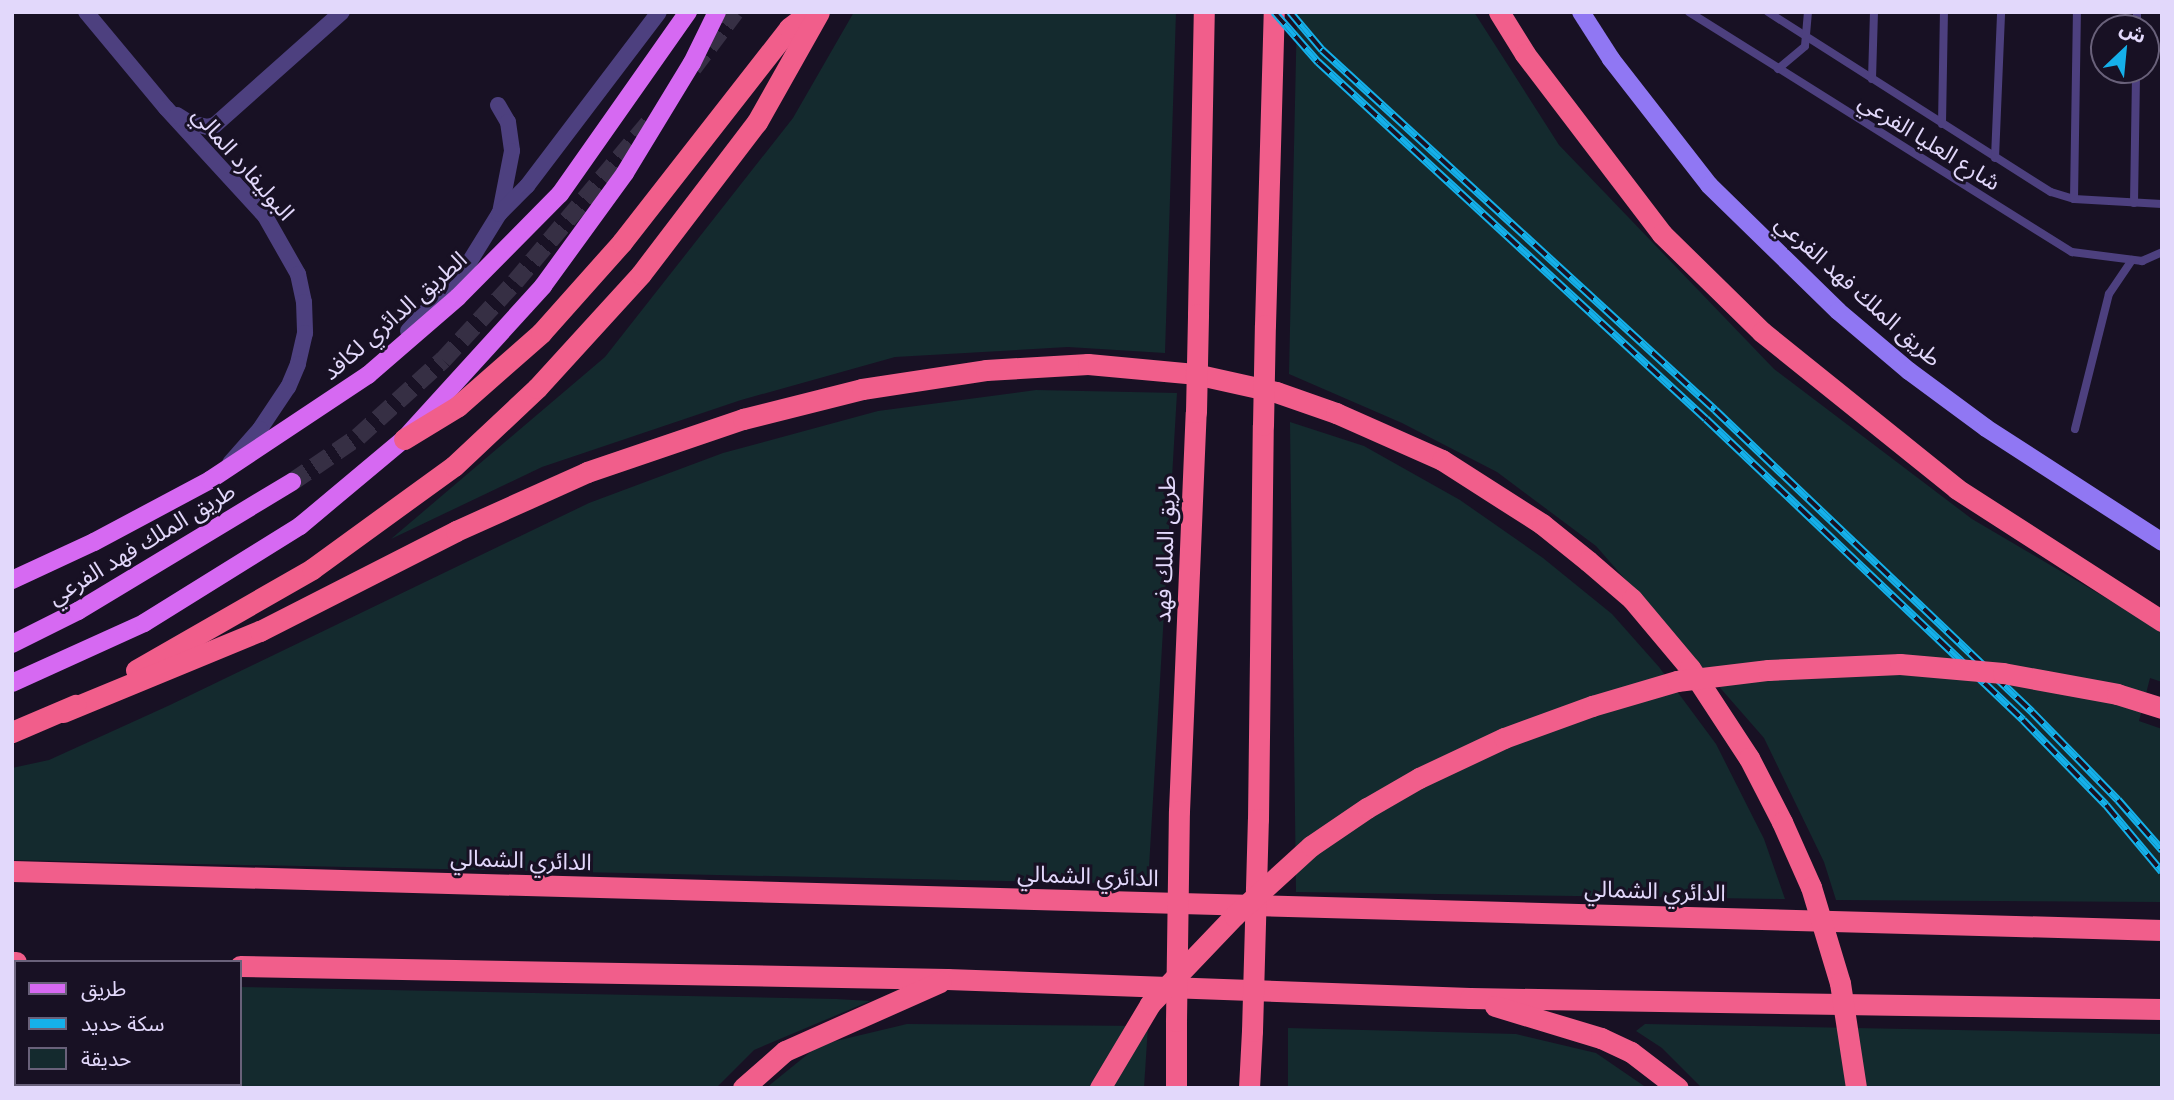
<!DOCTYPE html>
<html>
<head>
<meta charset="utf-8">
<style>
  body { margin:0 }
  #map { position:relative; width:2174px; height:1100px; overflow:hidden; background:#181124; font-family:"Golos Text","Noto Sans Arabic",sans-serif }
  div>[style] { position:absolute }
  .green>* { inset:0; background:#142a2e; transform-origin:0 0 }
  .primary-tunnel>* { height:18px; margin-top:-9px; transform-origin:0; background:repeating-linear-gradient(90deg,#362f44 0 18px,transparent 0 27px) }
  .lane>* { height:8px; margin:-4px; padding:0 4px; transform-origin:4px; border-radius:4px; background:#4d407f }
  .street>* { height:16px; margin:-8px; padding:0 8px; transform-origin:8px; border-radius:8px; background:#4d407f }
  .secondary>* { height:18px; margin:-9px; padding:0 9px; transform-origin:9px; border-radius:9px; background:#9077f3 }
  .primary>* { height:18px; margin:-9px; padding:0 9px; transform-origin:9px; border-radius:9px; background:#d669f2 }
  .highway>* { height:21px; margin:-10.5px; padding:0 10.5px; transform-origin:10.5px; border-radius:10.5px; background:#f15e8b }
  .rail>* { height:8px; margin-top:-4px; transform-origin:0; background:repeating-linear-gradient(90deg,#181124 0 16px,#15b0ea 0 32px); box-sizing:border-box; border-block:2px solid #15b0ea }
  .highway-bridge>* { height:21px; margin:-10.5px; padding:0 10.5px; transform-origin:10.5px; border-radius:10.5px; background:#f15e8b }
  span { translate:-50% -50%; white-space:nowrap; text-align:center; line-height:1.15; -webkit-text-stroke:6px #181124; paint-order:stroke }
  .street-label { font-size:23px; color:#e2d8fb }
  .frame { position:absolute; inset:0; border:14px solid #e2d8fb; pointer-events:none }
  .legend { position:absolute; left:14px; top:960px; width:228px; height:126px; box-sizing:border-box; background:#181124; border:2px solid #69617a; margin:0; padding:9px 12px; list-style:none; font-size:21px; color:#e2d8fb }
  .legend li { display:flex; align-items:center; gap:14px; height:35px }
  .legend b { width:35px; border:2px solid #69617a }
  .north { position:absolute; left:2090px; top:14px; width:70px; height:70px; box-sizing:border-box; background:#181124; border:2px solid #69617a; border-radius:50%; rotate:26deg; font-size:19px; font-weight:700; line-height:28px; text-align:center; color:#e2d8fb }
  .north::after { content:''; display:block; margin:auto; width:24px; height:32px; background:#15b0ea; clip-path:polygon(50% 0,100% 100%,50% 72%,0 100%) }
</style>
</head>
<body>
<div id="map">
  <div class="green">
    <i style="clip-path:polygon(854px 12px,1176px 12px,1165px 353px,1068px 347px,895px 357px,741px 400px,542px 467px,391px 539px,605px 357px,793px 118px)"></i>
    <i style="clip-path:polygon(1297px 12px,1474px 12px,1559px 145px,1774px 369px,1972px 519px,2162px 631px,2162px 682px,2150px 678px,2139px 721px,2162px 729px,2162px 902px,1836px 900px,1824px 862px,1764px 738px,1596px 546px,1497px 472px,1402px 423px,1289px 374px)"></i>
    <i style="clip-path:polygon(1036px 390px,1177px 393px,1148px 884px,12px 860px,12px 768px,49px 760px,170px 705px,589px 503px,723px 453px,878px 411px)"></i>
    <i style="clip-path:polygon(1290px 422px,1364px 446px,1460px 500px,1543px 558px,1612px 614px,1659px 667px,1716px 744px,1764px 839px,1785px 899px,1296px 892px)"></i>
    <i style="left:12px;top:982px;width:4px;height:71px"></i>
    <i style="clip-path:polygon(240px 987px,836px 999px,870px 1001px,754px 1050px,716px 1088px,109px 1088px,99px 1084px,240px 1084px)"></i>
    <i style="clip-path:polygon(907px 1024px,1148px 1026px,1144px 1088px,766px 1088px,819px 1045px)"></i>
    <i style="clip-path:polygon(1645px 1024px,2162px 1034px,2162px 1088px,1702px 1088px,1662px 1048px,1636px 1031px)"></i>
    <i style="clip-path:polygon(1288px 1028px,1516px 1034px,1596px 1053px,1647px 1088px,1288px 1088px)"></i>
  </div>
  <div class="primary-tunnel">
    <i style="left:693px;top:68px;width:70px;rotate:-53.1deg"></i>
    <i style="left:292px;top:482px;width:80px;rotate:-34.3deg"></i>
    <i style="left:358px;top:437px;width:115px;rotate:-42.2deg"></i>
    <i style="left:443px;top:360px;width:106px;rotate:-47.3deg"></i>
    <i style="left:515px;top:282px;width:208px;rotate:-49.9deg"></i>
  </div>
  <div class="lane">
    <i style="left:1689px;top:12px;width:452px;rotate:32.1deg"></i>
    <i style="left:2072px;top:252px;width:71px;rotate:7.3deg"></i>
    <i style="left:2142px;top:261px;width:22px;rotate:-24deg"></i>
    <i style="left:1768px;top:12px;width:335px;rotate:32.5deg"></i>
    <i style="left:2051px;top:192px;width:24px;rotate:17deg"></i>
    <i style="left:2074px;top:199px;width:88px;rotate:3.3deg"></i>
    <i style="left:2137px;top:28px;width:16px;rotate:-90deg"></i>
    <i style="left:1778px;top:69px;width:35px;rotate:-40deg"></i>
    <i style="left:1805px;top:46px;width:34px;rotate:-85deg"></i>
    <i style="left:1872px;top:79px;width:67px;rotate:-88.3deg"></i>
    <i style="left:1942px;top:124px;width:112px;rotate:-89deg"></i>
    <i style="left:1995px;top:158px;width:146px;rotate:-87.6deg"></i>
    <i style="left:2074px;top:199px;width:187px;rotate:-89.1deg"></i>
    <i style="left:2134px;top:203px;width:133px;rotate:-89.1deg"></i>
    <i style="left:2075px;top:429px;width:139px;rotate:-75.9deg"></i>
    <i style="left:2109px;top:294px;width:41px;rotate:-55.9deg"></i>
  </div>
  <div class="street">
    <i style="left:86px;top:12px;width:125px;rotate:50.2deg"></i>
    <i style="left:166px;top:108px;width:147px;rotate:47.5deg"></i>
    <i style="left:265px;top:216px;width:67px;rotate:60.4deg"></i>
    <i style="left:298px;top:274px;width:29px;rotate:78deg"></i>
    <i style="left:304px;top:302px;width:31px;rotate:88deg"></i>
    <i style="left:305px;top:333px;width:32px;rotate:103deg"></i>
    <i style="left:298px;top:364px;width:25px;rotate:113deg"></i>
    <i style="left:288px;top:387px;width:50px;rotate:123.7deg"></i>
    <i style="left:260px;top:429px;width:45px;rotate:131.4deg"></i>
    <i style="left:498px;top:105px;width:20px;rotate:60deg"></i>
    <i style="left:508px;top:122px;width:29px;rotate:82deg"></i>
    <i style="left:512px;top:151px;width:63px;rotate:101deg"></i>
    <i style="left:177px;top:115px;width:15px;rotate:32deg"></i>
    <i style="left:190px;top:123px;width:17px;rotate:13deg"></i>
    <i style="left:207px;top:127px;width:8px;rotate:-14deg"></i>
    <i style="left:215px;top:125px;width:170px;rotate:-41.7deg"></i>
    <i style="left:408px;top:331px;width:84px;rotate:-47.4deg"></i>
    <i style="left:465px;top:269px;width:65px;rotate:-58.3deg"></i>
    <i style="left:499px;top:214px;width:40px;rotate:-45deg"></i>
    <i style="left:527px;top:186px;width:218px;rotate:-52.8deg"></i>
  </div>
  <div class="secondary">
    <i style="left:1581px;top:12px;width:56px;rotate:57.4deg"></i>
    <i style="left:1611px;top:59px;width:160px;rotate:52.1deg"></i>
    <i style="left:1709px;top:185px;width:180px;rotate:44.3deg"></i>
    <i style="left:1838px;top:311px;width:93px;rotate:40.2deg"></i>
    <i style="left:1909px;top:371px;width:96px;rotate:36.5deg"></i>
    <i style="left:1986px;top:428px;width:210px;rotate:32.9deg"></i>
  </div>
  <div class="primary">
    <i style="left:12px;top:580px;width:90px;rotate:-24.9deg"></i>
    <i style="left:94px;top:542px;width:132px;rotate:-28.1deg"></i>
    <i style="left:210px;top:480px;width:190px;rotate:-33.6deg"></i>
    <i style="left:368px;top:375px;width:119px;rotate:-40.9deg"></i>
    <i style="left:458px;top:297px;width:145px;rotate:-45.3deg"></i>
    <i style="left:560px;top:194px;width:223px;rotate:-54.9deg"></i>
    <i style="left:12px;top:644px;width:74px;rotate:-26.6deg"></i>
    <i style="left:78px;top:611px;width:250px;rotate:-31.1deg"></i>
    <i style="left:12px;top:683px;width:145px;rotate:-24.4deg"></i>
    <i style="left:144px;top:623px;width:184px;rotate:-31.9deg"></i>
    <i style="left:300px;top:526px;width:136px;rotate:-39.9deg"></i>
    <i style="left:404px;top:439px;width:207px;rotate:-47.7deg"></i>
    <i style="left:543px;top:286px;width:140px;rotate:-54deg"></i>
    <i style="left:625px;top:173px;width:129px;rotate:-58.7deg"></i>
    <i style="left:692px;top:63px;width:57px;rotate:-63.9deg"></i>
  </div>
  <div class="highway">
    <i style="left:1499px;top:12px;width:49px;rotate:58.2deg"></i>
    <i style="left:1525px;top:54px;width:226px;rotate:52.7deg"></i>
    <i style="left:1662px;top:234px;width:140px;rotate:44.4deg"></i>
    <i style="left:1762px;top:332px;width:250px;rotate:38.8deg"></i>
    <i style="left:1957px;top:489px;width:244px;rotate:32.8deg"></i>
    <i style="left:1198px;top:314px;width:302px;rotate:-88.9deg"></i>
    <i style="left:1265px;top:325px;width:313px;rotate:-88.4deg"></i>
    <i style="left:404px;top:439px;width:63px;rotate:-31.4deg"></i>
    <i style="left:458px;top:406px;width:111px;rotate:-41.3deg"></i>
    <i style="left:541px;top:333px;width:122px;rotate:-48.3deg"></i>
    <i style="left:622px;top:242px;width:271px;rotate:-52deg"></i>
    <i style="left:789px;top:28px;width:26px;rotate:-37deg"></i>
    <i style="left:136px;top:670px;width:203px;rotate:-29.8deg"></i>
    <i style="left:312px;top:569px;width:175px;rotate:-36deg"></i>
    <i style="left:454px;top:466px;width:114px;rotate:-43.2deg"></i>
    <i style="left:537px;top:388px;width:154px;rotate:-47.6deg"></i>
    <i style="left:641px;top:274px;width:191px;rotate:-52.7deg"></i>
    <i style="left:757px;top:122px;width:126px;rotate:-60.6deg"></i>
    <i style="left:63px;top:712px;width:213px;rotate:-22.4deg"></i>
    <i style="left:260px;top:631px;width:220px;rotate:-27deg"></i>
    <i style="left:456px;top:531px;width:144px;rotate:-24.2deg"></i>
    <i style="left:587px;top:472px;width:165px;rotate:-18.8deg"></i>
    <i style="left:743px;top:419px;width:123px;rotate:-14.1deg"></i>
    <i style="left:862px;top:389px;width:125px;rotate:-8.7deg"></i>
    <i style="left:986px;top:370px;width:102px;rotate:-3.4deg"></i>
    <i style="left:1088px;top:364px;width:107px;rotate:5.3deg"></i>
    <i style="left:1195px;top:374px;width:83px;rotate:12.5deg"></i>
    <i style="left:1276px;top:392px;width:64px;rotate:19.3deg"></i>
    <i style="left:1336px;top:413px;width:116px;rotate:23.9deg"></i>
    <i style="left:1442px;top:460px;width:119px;rotate:32.6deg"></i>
    <i style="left:1542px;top:524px;width:59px;rotate:38.8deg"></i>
    <i style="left:12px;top:732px;width:69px;rotate:-23.2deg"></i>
    <i style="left:1179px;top:811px;width:399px;rotate:-87.6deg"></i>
    <i style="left:1258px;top:819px;width:394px;rotate:-89.3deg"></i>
    <i style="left:12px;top:871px;width:2151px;rotate:1.57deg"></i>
    <i style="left:12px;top:962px;width:4px"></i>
    <i style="left:240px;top:966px;width:707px;rotate:1.05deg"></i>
    <i style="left:947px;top:979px;width:523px;rotate:2.08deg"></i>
    <i style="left:1470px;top:998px;width:692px;rotate:0.91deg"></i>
    <i style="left:1495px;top:1006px;width:111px;rotate:16.8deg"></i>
    <i style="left:1601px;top:1038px;width:33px;rotate:25deg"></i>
    <i style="left:1631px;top:1052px;width:59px;rotate:37.5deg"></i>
    <i style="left:12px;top:1072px;width:4px;rotate:14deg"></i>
    <i style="left:48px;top:1084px;width:10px;rotate:24deg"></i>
    <i style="left:743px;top:1088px;width:56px;rotate:-41.4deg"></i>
    <i style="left:785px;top:1051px;width:170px;rotate:-24deg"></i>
    <i style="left:1176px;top:1088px;width:67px;rotate:-90deg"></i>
    <i style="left:1249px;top:1088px;width:57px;rotate:-87deg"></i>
  </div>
  <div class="rail">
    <i style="left:1274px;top:12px;width:67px;rotate:48.7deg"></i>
    <i style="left:1318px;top:62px;width:527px;rotate:42.62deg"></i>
    <i style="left:1706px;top:419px;width:437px;rotate:43.5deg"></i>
    <i style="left:2023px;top:720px;width:119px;rotate:45.7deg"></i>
    <i style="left:2106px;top:805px;width:87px;rotate:50.1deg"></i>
    <i style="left:1290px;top:12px;width:50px;rotate:49.9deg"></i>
    <i style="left:1322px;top:50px;width:533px;rotate:42.49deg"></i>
    <i style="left:1715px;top:410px;width:438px;rotate:43.6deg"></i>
    <i style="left:2032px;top:712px;width:123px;rotate:45.7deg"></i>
    <i style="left:2118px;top:800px;width:67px;rotate:48.7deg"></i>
  </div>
  <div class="highway-bridge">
    <i style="left:1196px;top:412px;width:98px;rotate:-88.8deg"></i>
    <i style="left:1263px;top:425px;width:100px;rotate:-88.9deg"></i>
    <i style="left:1588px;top:561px;width:58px;rotate:40.8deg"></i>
    <i style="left:1632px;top:599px;width:90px;rotate:50deg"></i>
    <i style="left:1690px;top:668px;width:108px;rotate:56.8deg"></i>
    <i style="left:1749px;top:758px;width:72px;rotate:62.7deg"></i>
    <i style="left:1782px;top:822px;width:71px;rotate:66deg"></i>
    <i style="left:1811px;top:887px;width:100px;rotate:73.2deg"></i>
    <i style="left:1840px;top:983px;width:106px;rotate:81.3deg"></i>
    <i style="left:1176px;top:1021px;width:210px;rotate:-89.2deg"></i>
    <i style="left:1252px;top:1031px;width:212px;rotate:-88.4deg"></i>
    <i style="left:1100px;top:1088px;width:98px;rotate:-59.2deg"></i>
    <i style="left:1150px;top:1004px;width:122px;rotate:-46.3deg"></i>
    <i style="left:1234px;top:916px;width:104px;rotate:-42.3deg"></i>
    <i style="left:1311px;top:846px;width:68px;rotate:-34.2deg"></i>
    <i style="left:1367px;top:808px;width:60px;rotate:-30deg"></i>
    <i style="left:1419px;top:778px;width:94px;rotate:-25.2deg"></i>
    <i style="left:1504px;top:738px;width:94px;rotate:-20deg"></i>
    <i style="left:1592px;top:706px;width:89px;rotate:-16.4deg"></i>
    <i style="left:1677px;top:681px;width:92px;rotate:-6.9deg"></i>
    <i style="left:1768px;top:670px;width:132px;rotate:-2.6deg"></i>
    <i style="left:1900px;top:664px;width:103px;rotate:5deg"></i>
    <i style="left:2003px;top:673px;width:116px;rotate:10.4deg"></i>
    <i style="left:2117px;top:694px;width:47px;rotate:17.3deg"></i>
  </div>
  <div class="street-label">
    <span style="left:1930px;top:141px;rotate:32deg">شارع العليا الفرعي</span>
    <span style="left:244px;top:163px;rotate:49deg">البوليفارد المالي</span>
    <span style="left:1859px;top:290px;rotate:42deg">طريق الملك فهد الفرعي</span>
    <span style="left:394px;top:315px;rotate:-41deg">الطريق الدائري لكافد</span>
    <span style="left:141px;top:543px;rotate:-31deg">طريق الملك فهد الفرعي</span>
    <span style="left:1164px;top:549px;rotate:-88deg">طريق الملك فهد</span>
    <span style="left:521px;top:859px;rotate:2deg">الدائري الشمالي</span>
    <span style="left:1088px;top:875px;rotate:2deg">الدائري الشمالي</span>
    <span style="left:1655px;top:890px;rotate:2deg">الدائري الشمالي</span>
  </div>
  <div class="frame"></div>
  <ul class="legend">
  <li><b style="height:9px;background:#d669f2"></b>طريق</li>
  <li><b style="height:9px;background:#15b0ea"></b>سكة حديد</li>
  <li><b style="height:19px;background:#142a2e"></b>حديقة</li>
  </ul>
  <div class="north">ش</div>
</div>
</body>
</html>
